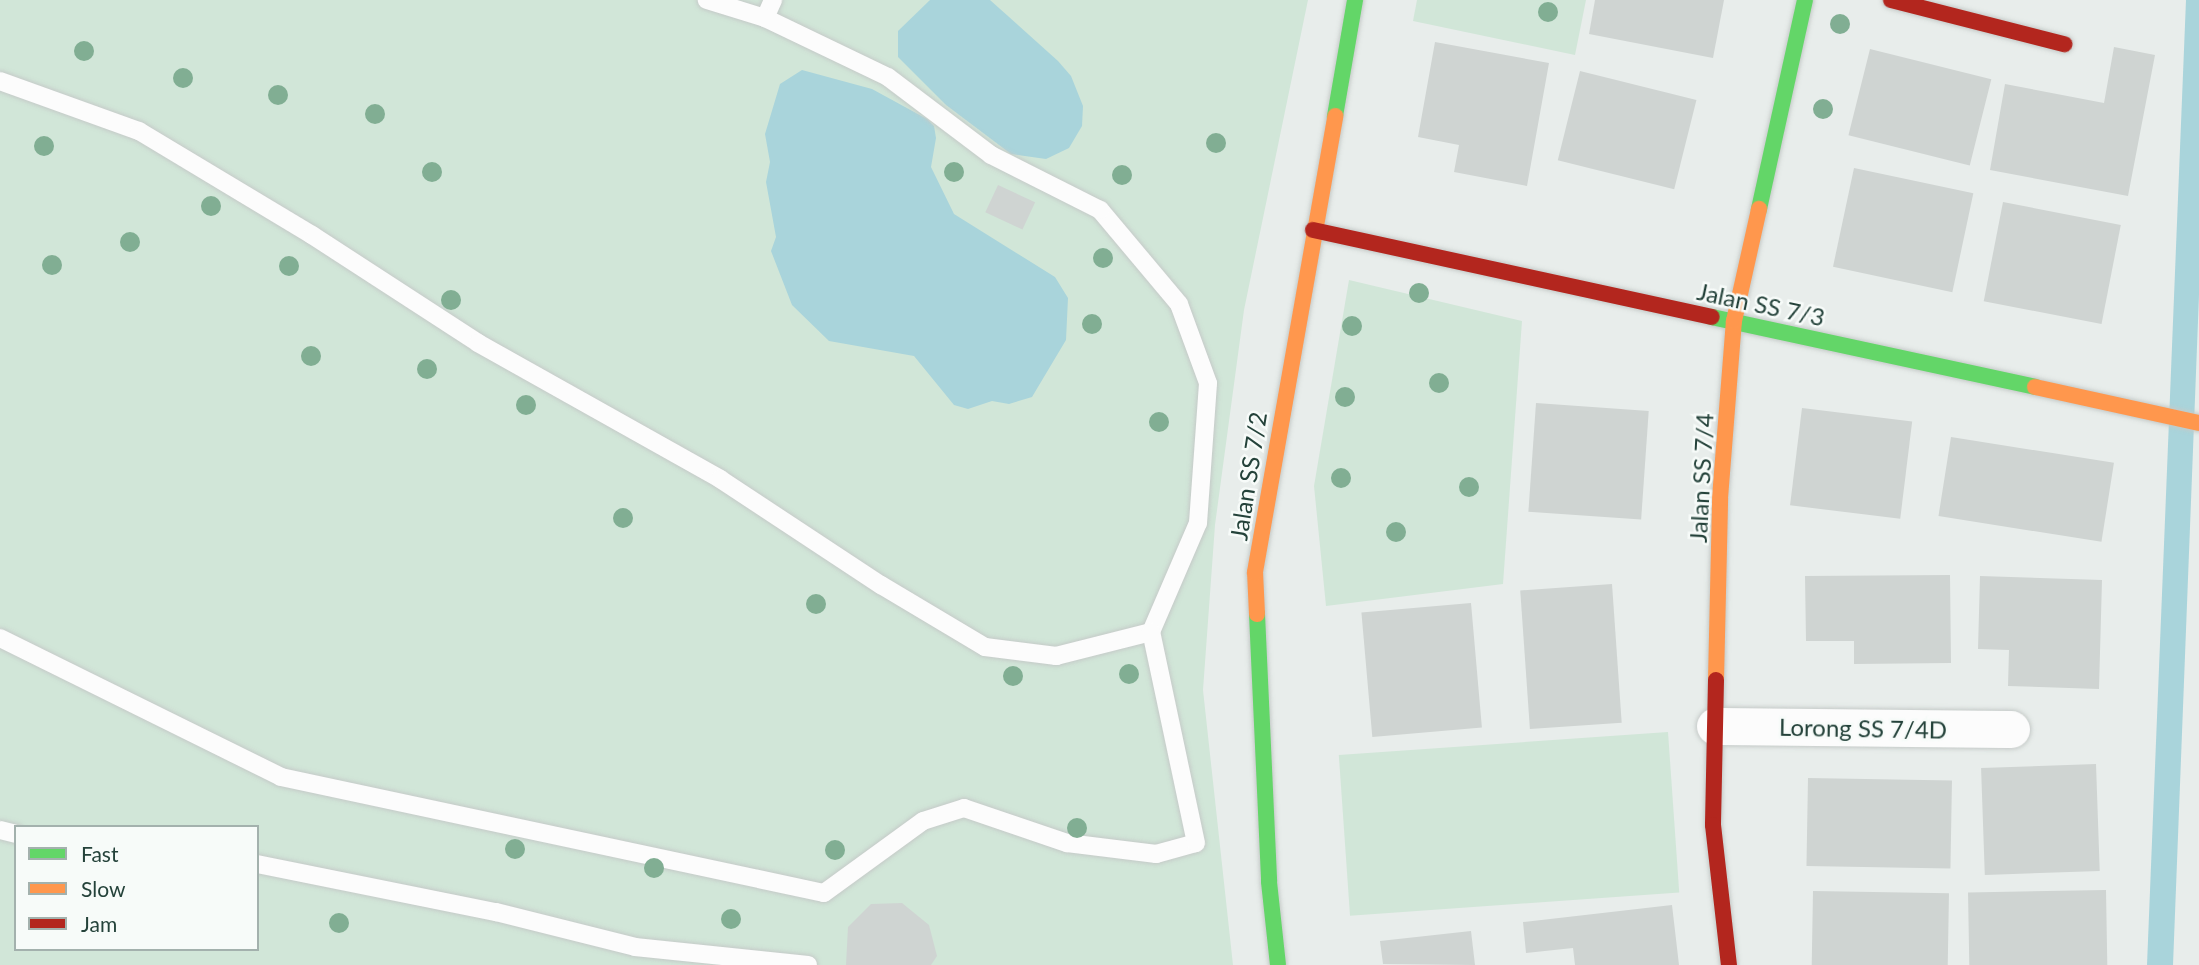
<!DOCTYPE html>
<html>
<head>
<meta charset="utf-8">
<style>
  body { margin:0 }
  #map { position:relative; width:2199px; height:965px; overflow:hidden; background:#e8edeb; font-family:Lato,sans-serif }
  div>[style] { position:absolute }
  .green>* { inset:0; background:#d1e6d8; transform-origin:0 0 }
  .water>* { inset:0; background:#a9d4db }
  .building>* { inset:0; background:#cfd4d2; transform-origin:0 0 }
  .roads { filter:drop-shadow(0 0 2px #c5cac8) drop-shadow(0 0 2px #c5cac8) }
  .lane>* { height:18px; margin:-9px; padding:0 9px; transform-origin:9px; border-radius:9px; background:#fcfcfc }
  .street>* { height:37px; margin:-18.5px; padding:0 18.5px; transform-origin:18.5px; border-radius:18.5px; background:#fcfcfc }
  .fast>* { height:16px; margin:-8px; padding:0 8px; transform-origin:8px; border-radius:8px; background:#63d668 }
  .slow>* { height:16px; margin:-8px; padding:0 8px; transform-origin:8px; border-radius:8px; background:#ff974d }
  .jam>* { height:16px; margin:-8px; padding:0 8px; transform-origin:8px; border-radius:8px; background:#b3261e }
  .trees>* { width:20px; height:20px; margin:-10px; border-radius:50%; background:#81ae93 }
  span { translate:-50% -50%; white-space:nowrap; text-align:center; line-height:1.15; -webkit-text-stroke:5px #f7fbf9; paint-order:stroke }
  .street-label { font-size:24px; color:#24423a }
  .legend { position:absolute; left:14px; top:825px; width:245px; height:126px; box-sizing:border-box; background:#f7fbf9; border:2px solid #a3b1ad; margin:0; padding:9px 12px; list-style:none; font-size:21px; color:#24423a }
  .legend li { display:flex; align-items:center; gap:14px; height:35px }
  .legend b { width:35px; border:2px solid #a3b1ad }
</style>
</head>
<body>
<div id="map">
  <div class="green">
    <i style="clip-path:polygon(evenodd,0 0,1308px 0,1244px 310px,1215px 525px,1203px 690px,1233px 965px,0 965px,0 0,16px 827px,257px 827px,257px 949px,16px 949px,16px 827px)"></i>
    <i style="clip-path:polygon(1417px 0,1586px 0,1575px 55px,1413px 21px)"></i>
    <i style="clip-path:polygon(1349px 280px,1522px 321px,1503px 584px,1326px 606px,1314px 486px)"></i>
    <i style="left:1668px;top:732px;width:161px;height:330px;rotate:86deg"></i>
  </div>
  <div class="water">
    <i style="clip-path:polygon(930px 0,990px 0,1058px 61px,1071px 76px,1083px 106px,1082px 126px,1069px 148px,1046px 159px,1011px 154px,946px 105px,898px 57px,898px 31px)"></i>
    <i style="clip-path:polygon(2186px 0,2199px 0,2199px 295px,2173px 965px,2147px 965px)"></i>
    <i style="clip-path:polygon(802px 70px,872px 89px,927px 119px,934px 126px,936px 138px,931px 167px,954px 214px,1055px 277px,1068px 298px,1066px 340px,1032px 397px,1009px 404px,992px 401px,968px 409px,954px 405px,914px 356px,829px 341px,792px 305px,771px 251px,776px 237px,766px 182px,770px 162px,765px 134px,780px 84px)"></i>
  </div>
  <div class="building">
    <i style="clip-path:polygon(1595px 0,1724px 0,1713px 58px,1589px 34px)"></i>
    <i style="clip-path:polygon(1435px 42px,1549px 63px,1527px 186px,1454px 172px,1459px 145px,1418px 137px)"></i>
    <i style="clip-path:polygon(2114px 47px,2155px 55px,2128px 196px,1990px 170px,2005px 84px,2104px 103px)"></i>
    <i style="left:1870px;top:49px;width:125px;height:89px;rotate:14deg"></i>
    <i style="left:1580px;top:71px;width:120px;height:92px;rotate:14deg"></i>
    <i style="left:1854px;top:168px;width:122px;height:101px;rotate:12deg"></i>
    <i style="left:998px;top:185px;width:41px;height:30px;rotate:25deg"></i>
    <i style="left:2003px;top:202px;width:120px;height:101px;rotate:11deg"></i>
    <i style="left:1536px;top:403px;width:113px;height:109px;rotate:4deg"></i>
    <i style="left:1802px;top:408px;width:111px;height:98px;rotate:7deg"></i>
    <i style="left:1951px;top:437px;width:165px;height:80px;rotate:9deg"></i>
    <i style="clip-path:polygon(1950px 575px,1951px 663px,1854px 664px,1854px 641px,1806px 641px,1805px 576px)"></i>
    <i style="clip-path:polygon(1980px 576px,2102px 580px,2099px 689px,2008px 686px,2009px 650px,1978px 649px)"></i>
    <i style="left:1612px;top:584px;width:139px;height:92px;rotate:86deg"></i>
    <i style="left:1471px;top:603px;width:125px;height:110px;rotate:85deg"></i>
    <i style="left:2096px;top:764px;width:107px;height:115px;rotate:88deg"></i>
    <i style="left:1808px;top:778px;width:144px;height:88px;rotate:1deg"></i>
    <i style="left:2106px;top:890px;width:75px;height:138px;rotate:89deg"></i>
    <i style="left:1813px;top:891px;width:136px;height:74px;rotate:1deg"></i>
    <i style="clip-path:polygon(902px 903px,929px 925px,937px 956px,931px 965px,846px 965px,848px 927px,871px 904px)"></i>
    <i style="clip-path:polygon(1672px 905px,1679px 965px,1575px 965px,1573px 948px,1526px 953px,1523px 922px)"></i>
    <i style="clip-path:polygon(1471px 931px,1475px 965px,1383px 964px,1380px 941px)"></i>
  </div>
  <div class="roads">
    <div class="lane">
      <i style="left:765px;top:18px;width:20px;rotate:-66deg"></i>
      <i style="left:0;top:81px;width:148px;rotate:19.8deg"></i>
      <i style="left:139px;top:131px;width:202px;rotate:31deg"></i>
      <i style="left:312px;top:235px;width:198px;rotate:33deg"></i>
      <i style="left:478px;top:343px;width:278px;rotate:29.3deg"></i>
      <i style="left:720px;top:479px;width:193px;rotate:33.4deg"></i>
      <i style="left:881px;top:585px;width:121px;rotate:30.8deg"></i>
      <i style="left:985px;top:647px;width:72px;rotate:7.2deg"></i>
      <i style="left:1056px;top:656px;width:98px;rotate:-14.2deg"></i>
      <i style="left:1151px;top:632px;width:119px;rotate:-66.7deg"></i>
      <i style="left:1198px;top:523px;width:140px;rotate:-85.9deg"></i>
      <i style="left:1208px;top:383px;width:84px;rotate:-110.2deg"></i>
      <i style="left:1179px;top:304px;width:123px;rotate:-130deg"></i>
      <i style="left:1100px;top:210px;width:122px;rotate:-153.2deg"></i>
      <i style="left:991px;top:155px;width:129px;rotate:-142.9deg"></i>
      <i style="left:888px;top:77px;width:136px;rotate:-154.4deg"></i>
      <i style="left:765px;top:18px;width:61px;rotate:-162.8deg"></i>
      <i style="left:0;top:638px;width:313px;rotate:26.3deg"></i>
      <i style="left:281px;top:777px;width:555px;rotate:12.06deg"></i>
      <i style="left:824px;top:893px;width:122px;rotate:-36deg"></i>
      <i style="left:923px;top:821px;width:43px;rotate:-17.6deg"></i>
      <i style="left:964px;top:808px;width:109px;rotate:18.8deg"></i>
      <i style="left:1067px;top:843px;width:90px;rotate:7deg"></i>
      <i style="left:1156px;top:854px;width:41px;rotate:-15.4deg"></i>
      <i style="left:1196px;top:843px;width:216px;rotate:-102deg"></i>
      <i style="left:0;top:830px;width:16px;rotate:14deg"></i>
      <i style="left:257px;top:864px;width:244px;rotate:11.4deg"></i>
      <i style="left:496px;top:912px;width:143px;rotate:14.1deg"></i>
      <i style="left:635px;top:947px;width:174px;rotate:5.9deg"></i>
    </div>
    <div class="street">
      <i style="left:1715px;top:726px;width:296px;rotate:0.6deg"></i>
    </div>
    <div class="fast">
      <i style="left:1335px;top:116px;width:118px;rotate:-80.2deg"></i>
      <i style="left:1759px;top:209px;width:214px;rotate:-77.6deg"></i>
      <i style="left:1712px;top:317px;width:330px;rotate:12.2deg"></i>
      <i style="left:1257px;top:614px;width:268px;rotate:87.4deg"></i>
      <i style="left:1269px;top:882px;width:83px;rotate:83.8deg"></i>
    </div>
    <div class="slow">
      <i style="left:2035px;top:387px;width:168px;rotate:12.4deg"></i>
      <i style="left:1257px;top:614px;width:42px;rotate:-92.7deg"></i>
      <i style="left:1255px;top:572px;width:463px;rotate:-80deg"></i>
      <i style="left:1716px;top:680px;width:182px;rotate:-88.7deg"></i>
      <i style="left:1720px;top:498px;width:178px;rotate:-85.5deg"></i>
      <i style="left:1734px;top:321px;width:115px;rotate:-77.4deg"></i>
    </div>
    <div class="jam">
      <i style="left:1891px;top:0;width:179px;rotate:14.3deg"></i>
      <i style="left:1313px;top:230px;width:408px;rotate:12.3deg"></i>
      <i style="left:1716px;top:680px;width:145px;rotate:91.2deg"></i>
      <i style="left:1713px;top:825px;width:141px;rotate:83.5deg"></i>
    </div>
  </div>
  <div class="trees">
    <i style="left:1548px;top:12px"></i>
    <i style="left:1840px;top:24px"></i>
    <i style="left:84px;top:51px"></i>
    <i style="left:183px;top:78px"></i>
    <i style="left:278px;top:95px"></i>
    <i style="left:1823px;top:109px"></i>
    <i style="left:375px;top:114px"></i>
    <i style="left:1216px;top:143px"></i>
    <i style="left:44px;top:146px"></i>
    <i style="left:432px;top:172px"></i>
    <i style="left:954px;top:172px"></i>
    <i style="left:1122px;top:175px"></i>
    <i style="left:211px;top:206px"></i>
    <i style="left:130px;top:242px"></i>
    <i style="left:1103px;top:258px"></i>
    <i style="left:52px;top:265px"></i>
    <i style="left:289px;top:266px"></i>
    <i style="left:1419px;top:293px"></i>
    <i style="left:451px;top:300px"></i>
    <i style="left:1092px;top:324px"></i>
    <i style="left:1352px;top:326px"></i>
    <i style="left:311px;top:356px"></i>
    <i style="left:427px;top:369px"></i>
    <i style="left:1439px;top:383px"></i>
    <i style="left:1345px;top:397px"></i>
    <i style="left:526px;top:405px"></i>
    <i style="left:1159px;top:422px"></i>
    <i style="left:1341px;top:478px"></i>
    <i style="left:1469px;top:487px"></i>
    <i style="left:623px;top:518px"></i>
    <i style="left:1396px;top:532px"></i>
    <i style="left:816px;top:604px"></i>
    <i style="left:1129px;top:674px"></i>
    <i style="left:1013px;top:676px"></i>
    <i style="left:1077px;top:828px"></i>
    <i style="left:515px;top:849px"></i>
    <i style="left:835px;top:850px"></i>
    <i style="left:654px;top:868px"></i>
    <i style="left:731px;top:919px"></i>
    <i style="left:339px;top:923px"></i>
  </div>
  <div class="street-label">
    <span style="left:1761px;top:304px;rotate:12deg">Jalan SS 7/3</span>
    <span style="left:1248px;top:476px;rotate:-81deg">Jalan SS 7/2</span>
    <span style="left:1701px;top:478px;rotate:-87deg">Jalan SS 7/4</span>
    <span style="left:1863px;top:728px;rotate:1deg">Lorong SS 7/4D</span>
  </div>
  <ul class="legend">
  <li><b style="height:9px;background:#63d668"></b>Fast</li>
  <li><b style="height:9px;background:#ff974d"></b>Slow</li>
  <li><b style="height:9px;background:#b3261e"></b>Jam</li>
  </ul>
</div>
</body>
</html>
